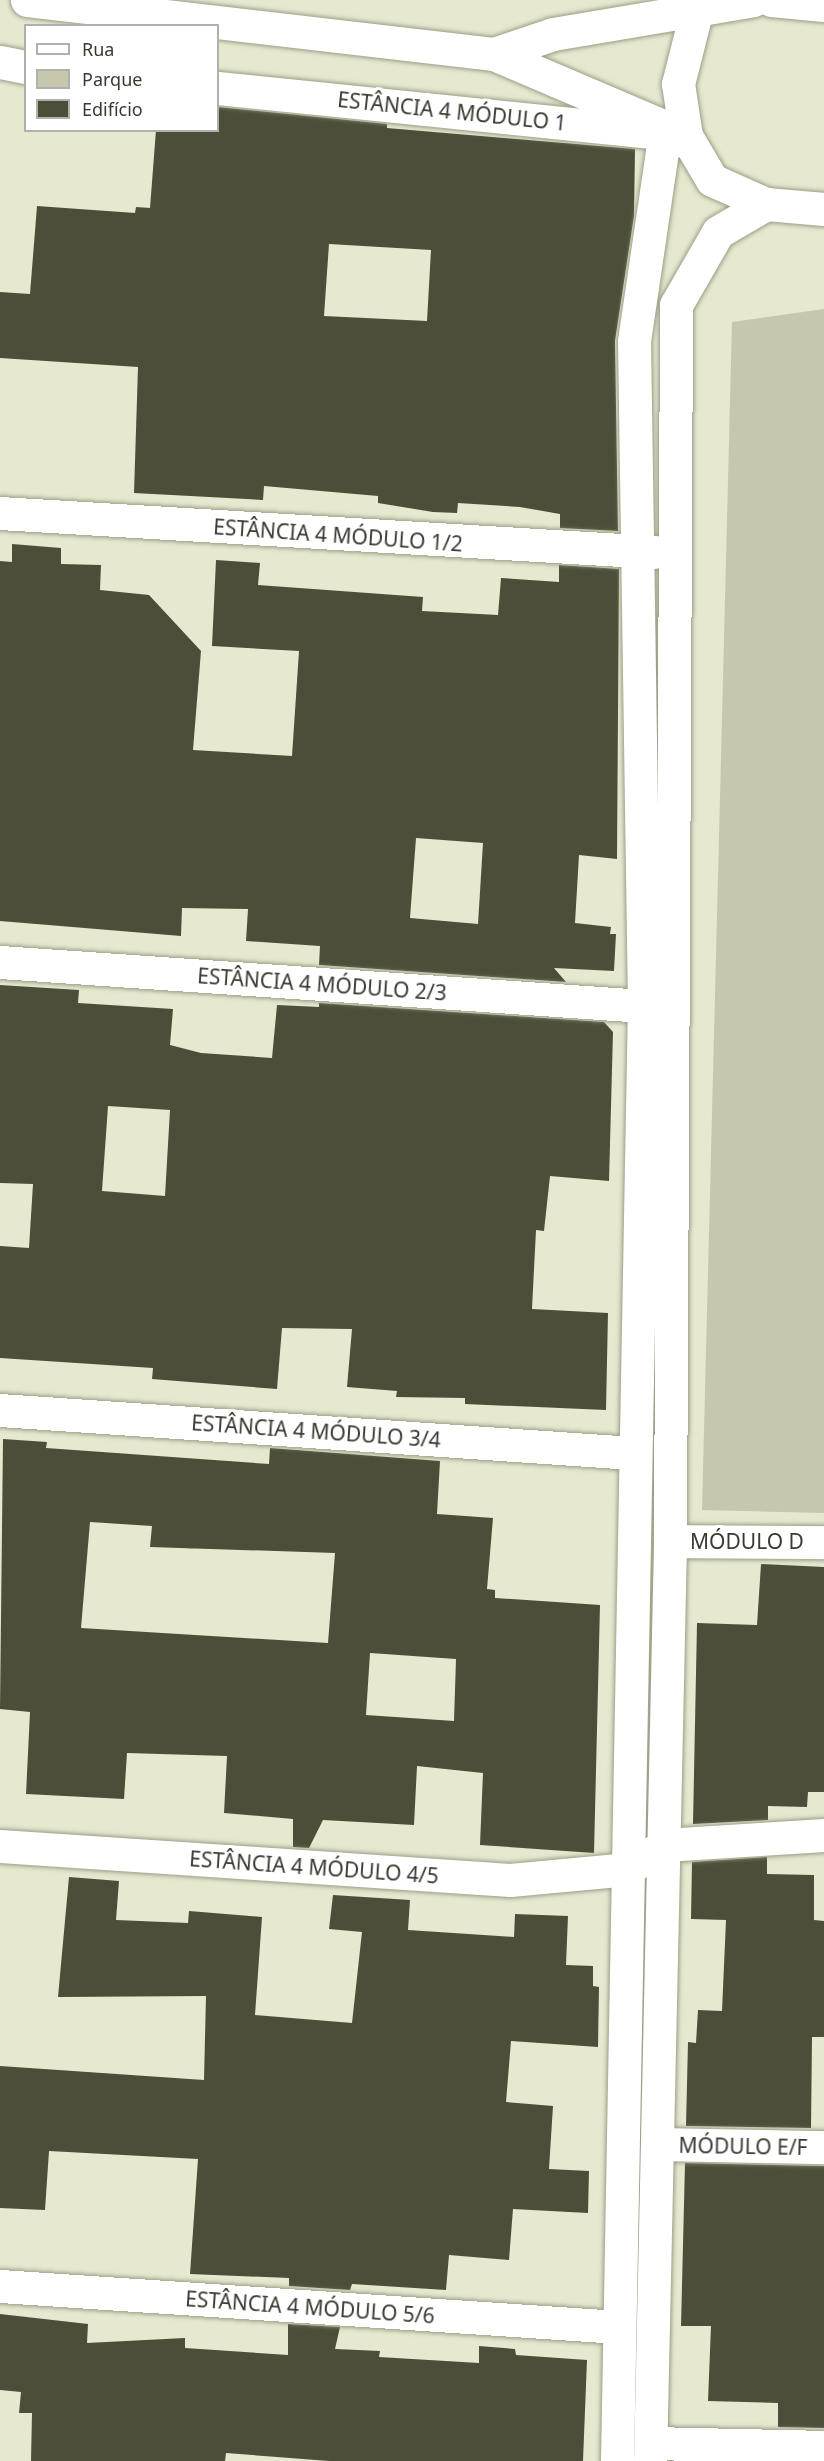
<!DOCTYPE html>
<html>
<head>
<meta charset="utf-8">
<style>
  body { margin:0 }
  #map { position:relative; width:824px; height:2461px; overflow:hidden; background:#e6e8cf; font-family:"Noto Sans",sans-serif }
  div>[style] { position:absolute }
  .green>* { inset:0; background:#c6c7ad }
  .building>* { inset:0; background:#4d4e39 }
  .roads { filter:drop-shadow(0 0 2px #9c9e86) drop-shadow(0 0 2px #9c9e86) }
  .minor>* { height:33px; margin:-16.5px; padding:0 16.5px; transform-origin:16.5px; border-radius:16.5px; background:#fff }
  span { translate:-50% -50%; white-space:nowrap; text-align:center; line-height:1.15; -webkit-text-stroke:6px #fff; paint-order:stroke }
  .street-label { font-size:21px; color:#393a30 }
  .legend { position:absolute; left:24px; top:24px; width:195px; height:108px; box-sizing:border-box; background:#fff; border:2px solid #b0b0ac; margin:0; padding:8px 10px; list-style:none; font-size:18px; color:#393a30 }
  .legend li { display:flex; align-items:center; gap:12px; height:30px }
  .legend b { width:30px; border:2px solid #b0b0ac }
</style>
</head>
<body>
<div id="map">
  <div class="green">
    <i style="clip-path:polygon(824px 309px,824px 1513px,702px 1510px,732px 322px)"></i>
  </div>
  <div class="building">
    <i style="clip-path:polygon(evenodd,218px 107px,387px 124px,387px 128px,635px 149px,634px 216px,615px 341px,618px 531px,560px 528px,560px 514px,520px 507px,458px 503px,457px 513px,433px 512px,378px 503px,378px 496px,264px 486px,263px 500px,134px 493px,138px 367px,0 358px,0 292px,30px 294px,37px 206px,135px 213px,136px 207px,150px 208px,156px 130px,218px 130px,218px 107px,329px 244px,431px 250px,427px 321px,324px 316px,329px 244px)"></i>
    <i style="clip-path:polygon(evenodd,12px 544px,61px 548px,61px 564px,101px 565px,100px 590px,149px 595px,201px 651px,193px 750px,292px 756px,299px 651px,212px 646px,216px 560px,260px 563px,258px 585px,423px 597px,422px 611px,498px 615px,501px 578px,559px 582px,559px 565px,619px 569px,617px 859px,579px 855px,575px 923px,611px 927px,610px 934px,616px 934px,614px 971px,554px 968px,566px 982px,319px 965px,320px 946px,246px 941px,248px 909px,182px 908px,181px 936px,0 921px,0 561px,12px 562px,12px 544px,416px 838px,483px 843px,478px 924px,410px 918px,416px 838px)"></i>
    <i style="clip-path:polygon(evenodd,0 985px,79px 990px,78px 1003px,173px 1009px,170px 1045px,201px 1053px,272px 1058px,277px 1005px,319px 1007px,319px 1003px,604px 1022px,613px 1032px,609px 1181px,550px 1176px,544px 1231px,536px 1230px,532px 1309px,608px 1313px,606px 1410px,465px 1404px,465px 1398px,396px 1397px,397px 1391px,347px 1387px,352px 1329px,282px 1328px,277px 1389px,152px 1379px,153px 1368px,0 1358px,0 1246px,29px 1248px,33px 1184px,0 1183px,0 985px,108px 1106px,170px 1110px,165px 1196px,102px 1191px,108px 1106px)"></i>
    <i style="clip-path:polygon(evenodd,3px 1439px,47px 1442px,46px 1448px,269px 1464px,270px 1448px,440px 1461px,437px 1514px,493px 1518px,487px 1589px,495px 1590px,495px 1598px,600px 1605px,594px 1853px,480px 1845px,483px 1773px,417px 1766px,414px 1825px,323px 1820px,309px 1848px,293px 1847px,293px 1819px,224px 1813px,227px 1756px,127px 1753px,124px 1799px,26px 1794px,30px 1712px,0 1709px,3px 1439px,90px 1522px,152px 1526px,150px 1547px,335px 1553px,328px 1643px,81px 1628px,90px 1522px,3px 1439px,370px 1653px,456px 1659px,454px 1721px,366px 1715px,370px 1653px)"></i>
    <i style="clip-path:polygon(761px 1564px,824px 1567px,824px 1792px,808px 1792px,807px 1807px,768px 1806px,768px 1820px,693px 1824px,697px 1623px,757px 1625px)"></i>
    <i style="clip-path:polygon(767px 1857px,767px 1874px,814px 1875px,814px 1920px,824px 1921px,824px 2037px,812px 2037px,811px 2128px,686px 2126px,688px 2042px,696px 2043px,698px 2010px,722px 2011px,726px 1920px,691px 1919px,692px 1862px)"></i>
    <i style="clip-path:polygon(69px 1877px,119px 1881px,116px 1920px,188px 1923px,189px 1911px,262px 1917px,255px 2015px,352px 2023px,362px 1932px,329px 1929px,333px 1895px,410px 1900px,408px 1930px,514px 1937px,515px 1914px,568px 1916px,566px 1965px,593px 1966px,593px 1986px,599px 1987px,598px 2047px,511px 2041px,506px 2102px,553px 2106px,549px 2169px,589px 2171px,588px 2213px,513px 2209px,509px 2260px,449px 2255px,446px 2290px,352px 2284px,350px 2290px,289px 2286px,289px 2278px,190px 2274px,198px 2159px,49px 2151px,45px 2210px,0 2208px,0 2066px,204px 2080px,206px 1996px,58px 1997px)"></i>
    <i style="clip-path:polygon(685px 2163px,824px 2166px,824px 2428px,778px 2427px,778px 2403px,708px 2401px,711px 2326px,681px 2326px)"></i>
    <i style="clip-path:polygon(0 2314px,88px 2324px,87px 2343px,185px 2338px,185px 2348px,288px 2355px,288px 2324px,340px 2327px,335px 2349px,380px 2351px,379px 2357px,479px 2363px,479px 2346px,515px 2349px,516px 2355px,587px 2360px,583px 2461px,329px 2461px,226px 2453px,225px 2461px,31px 2461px,32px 2413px,19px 2413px,21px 2392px,0 2390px)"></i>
  </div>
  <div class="roads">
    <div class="minor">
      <i style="left:27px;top:0;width:470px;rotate:6.6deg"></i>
      <i style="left:494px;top:54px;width:209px;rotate:23.1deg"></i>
      <i style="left:686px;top:136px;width:51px;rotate:59.4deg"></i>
      <i style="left:712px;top:180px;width:59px;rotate:24deg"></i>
      <i style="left:766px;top:204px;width:58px;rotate:4.9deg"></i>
      <i style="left:771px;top:0;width:53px;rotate:5.4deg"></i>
      <i style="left:494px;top:54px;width:62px;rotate:-18.7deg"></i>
      <i style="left:553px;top:34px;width:203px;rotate:-9.6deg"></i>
      <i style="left:0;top:62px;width:26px;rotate:11deg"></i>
      <i style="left:218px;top:88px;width:429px;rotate:5.8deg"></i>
      <i style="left:686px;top:136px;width:53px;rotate:-98.7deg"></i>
      <i style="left:678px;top:84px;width:73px;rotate:-75.8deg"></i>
      <i style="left:0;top:513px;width:655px;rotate:3.41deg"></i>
      <i style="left:0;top:962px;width:646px;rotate:3.91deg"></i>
      <i style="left:0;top:1410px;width:634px;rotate:3.89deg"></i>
      <i style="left:670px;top:1541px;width:154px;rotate:0.4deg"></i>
      <i style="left:0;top:1846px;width:511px;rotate:3.81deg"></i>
      <i style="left:510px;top:1880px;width:119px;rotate:-5.3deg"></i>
      <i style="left:628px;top:1869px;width:43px;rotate:-33.7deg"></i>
      <i style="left:664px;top:1845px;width:160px;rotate:-3.6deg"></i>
      <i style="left:661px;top:2144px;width:163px;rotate:1.1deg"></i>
      <i style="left:0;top:2286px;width:620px;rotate:3.79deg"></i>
      <i style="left:651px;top:2443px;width:173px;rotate:1.3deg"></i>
      <i style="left:617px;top:2461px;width:1455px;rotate:-88.94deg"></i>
      <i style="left:644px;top:1006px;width:665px;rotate:-90.86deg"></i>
      <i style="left:634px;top:341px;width:198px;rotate:-81.6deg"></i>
      <i style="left:663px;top:145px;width:25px;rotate:-21deg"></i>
      <i style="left:650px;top:2461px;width:920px;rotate:-88.75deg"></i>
      <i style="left:670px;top:1541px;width:1236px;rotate:-89.72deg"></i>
      <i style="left:676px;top:305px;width:84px;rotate:-60.1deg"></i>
      <i style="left:718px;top:232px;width:56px;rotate:-30.3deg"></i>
    </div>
  </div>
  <div class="street-label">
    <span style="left:452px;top:111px;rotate:6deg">ESTÂNCIA 4 MÓDULO 1</span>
    <span style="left:338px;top:535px;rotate:4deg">ESTÂNCIA 4 MÓDULO 1/2</span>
    <span style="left:322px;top:984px;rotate:4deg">ESTÂNCIA 4 MÓDULO 2/3</span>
    <span style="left:316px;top:1431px;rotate:4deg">ESTÂNCIA 4 MÓDULO 3/4</span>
    <span style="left:747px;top:1541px">MÓDULO D</span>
    <span style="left:314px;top:1867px;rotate:4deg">ESTÂNCIA 4 MÓDULO 4/5</span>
    <span style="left:743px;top:2146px;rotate:1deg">MÓDULO E/F</span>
    <span style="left:310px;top:2307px;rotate:4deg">ESTÂNCIA 4 MÓDULO 5/6</span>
  </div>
  <ul class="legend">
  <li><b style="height:8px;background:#fff"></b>Rua</li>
  <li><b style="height:16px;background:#c6c7ad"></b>Parque</li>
  <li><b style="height:16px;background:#4d4e39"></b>Edifício</li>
  </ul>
</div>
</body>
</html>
